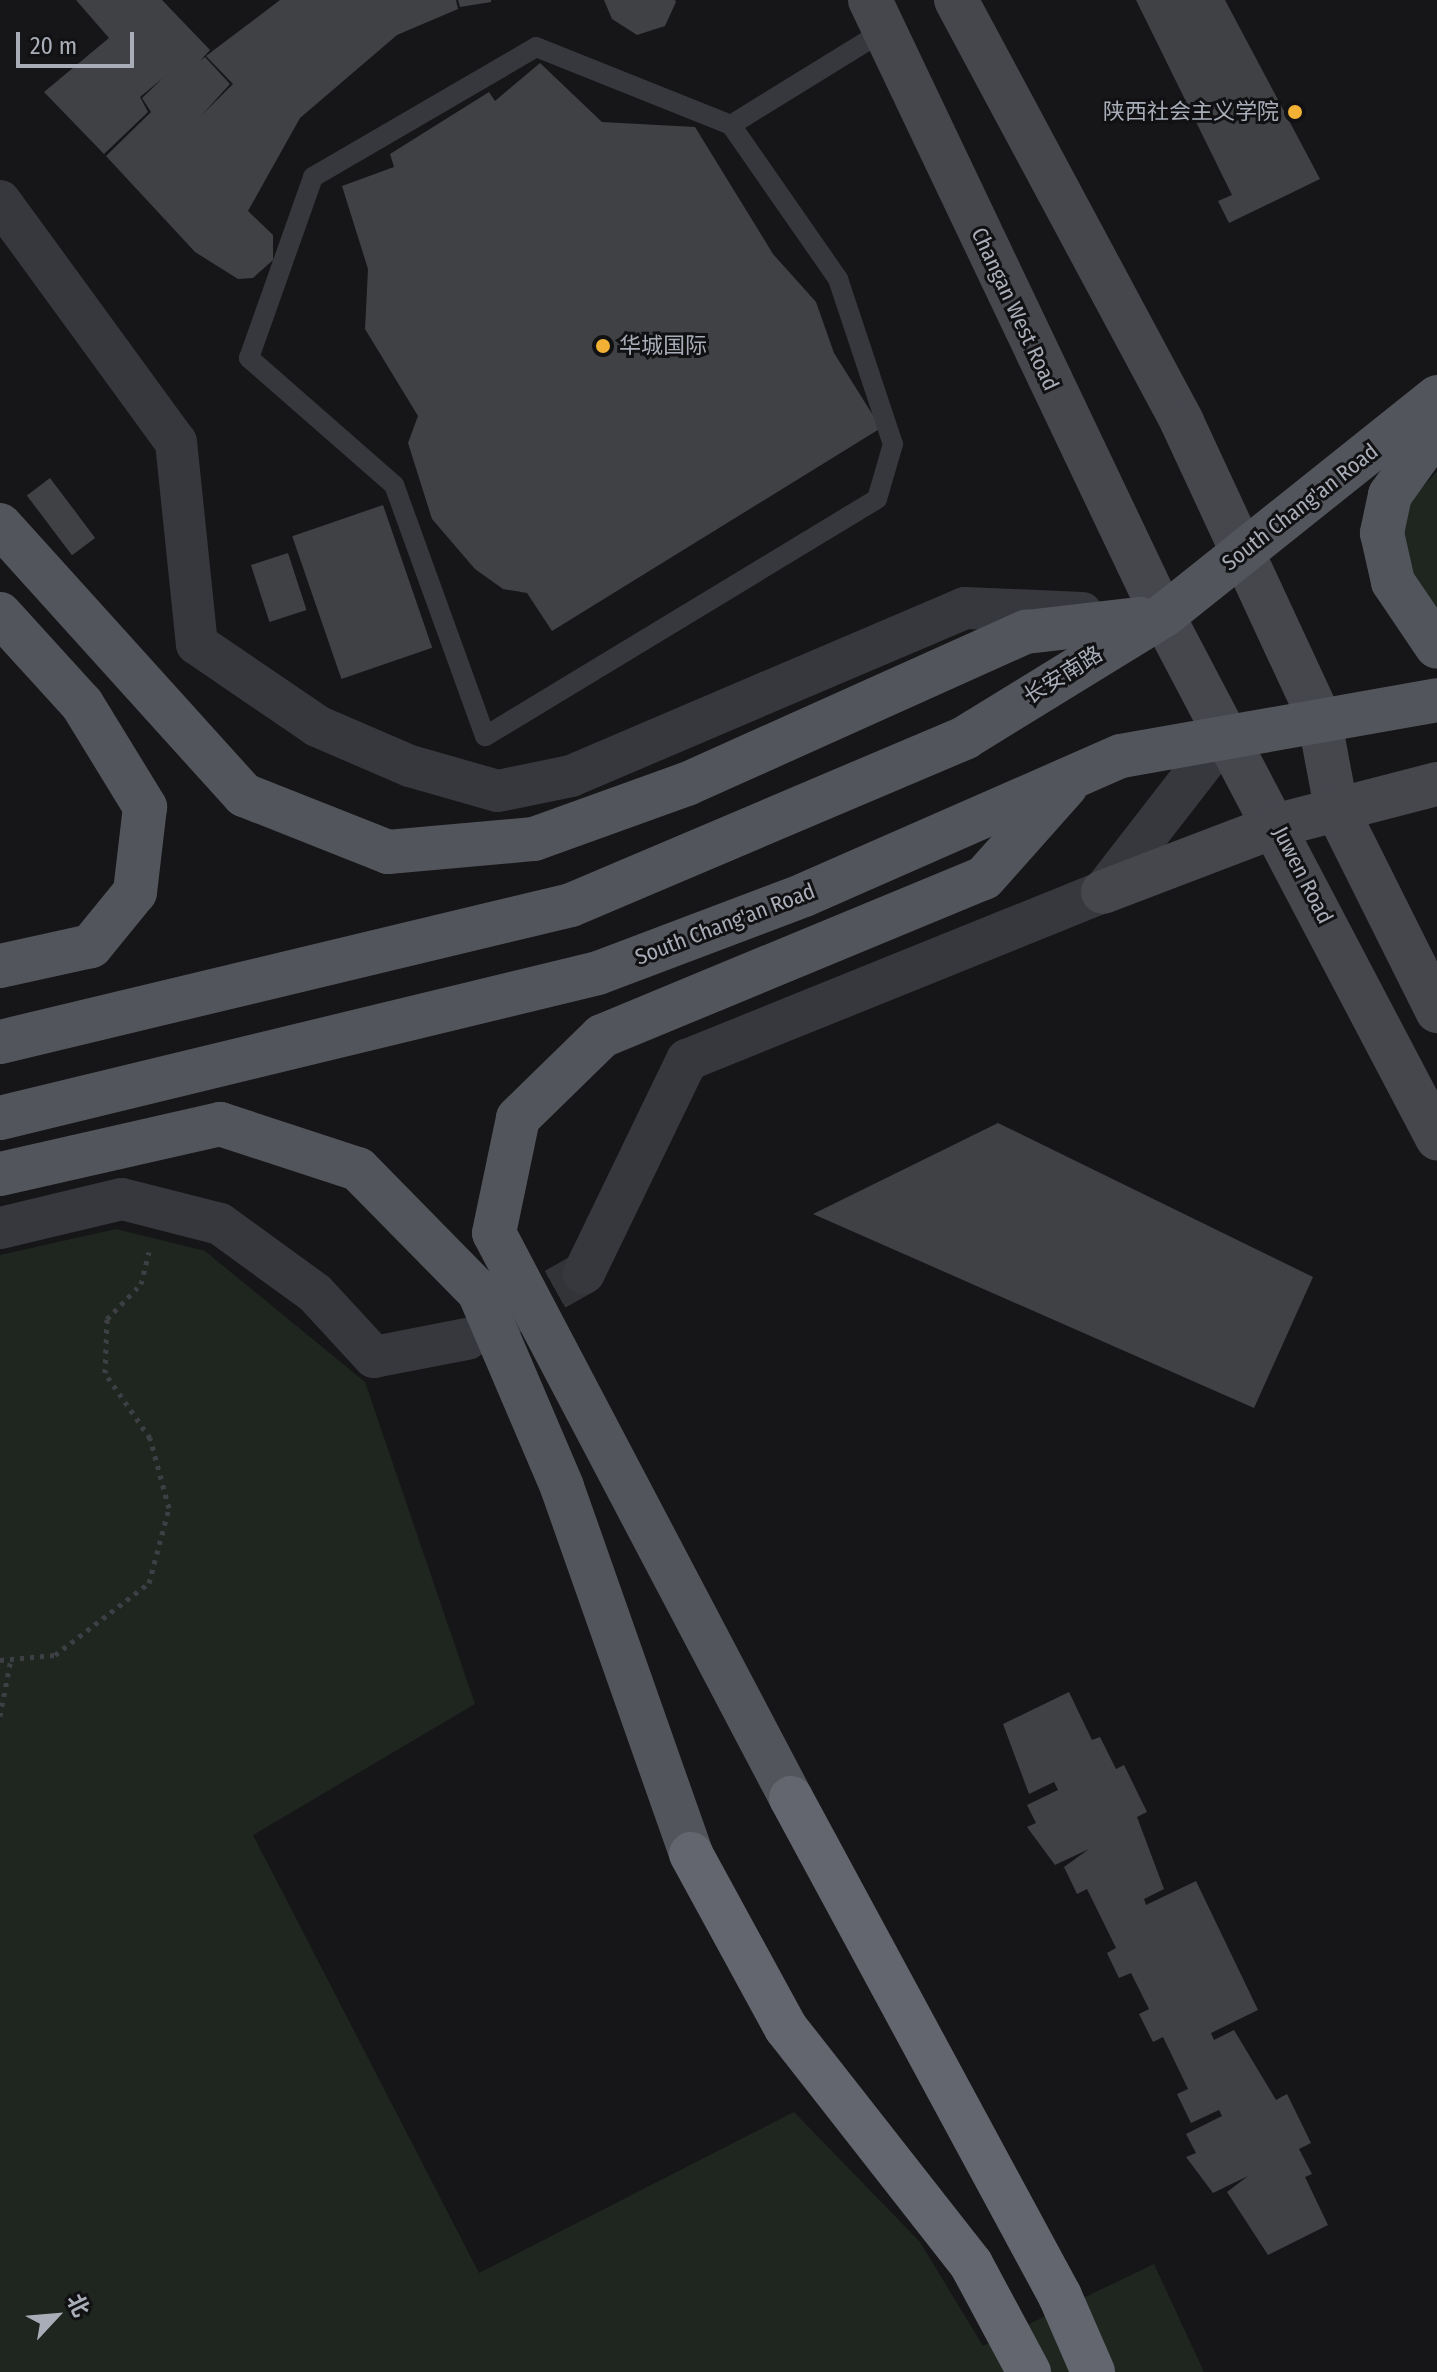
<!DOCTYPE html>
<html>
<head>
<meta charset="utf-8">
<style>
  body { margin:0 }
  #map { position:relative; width:1437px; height:2372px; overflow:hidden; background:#161618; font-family:"Fira Sans Condensed","Noto Sans SC",sans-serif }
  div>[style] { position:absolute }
  .green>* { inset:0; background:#1e261f }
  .building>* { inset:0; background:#404145; transform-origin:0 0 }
  .street-tunnel>* { height:42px; margin-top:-21px; transform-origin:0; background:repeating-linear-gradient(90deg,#333438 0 42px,transparent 0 63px) }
  .path>* { height:5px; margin-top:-2.5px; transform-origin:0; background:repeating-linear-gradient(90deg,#3d3f44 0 4px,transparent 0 10px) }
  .lane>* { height:20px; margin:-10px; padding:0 10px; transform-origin:10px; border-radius:10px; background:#37383d }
  .street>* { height:42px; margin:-21px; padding:0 21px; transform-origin:21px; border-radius:21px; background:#37383d }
  .secondary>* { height:44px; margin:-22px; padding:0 22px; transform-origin:22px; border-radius:22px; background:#45474d }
  .primary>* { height:44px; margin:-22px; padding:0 22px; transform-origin:22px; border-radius:22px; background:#53555c }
  .highway>* { height:44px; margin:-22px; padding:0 22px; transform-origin:22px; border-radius:22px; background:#63666e }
  .dots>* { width:22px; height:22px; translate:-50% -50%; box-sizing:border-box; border:4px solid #111113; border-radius:50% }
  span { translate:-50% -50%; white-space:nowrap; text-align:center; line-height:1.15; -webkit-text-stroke:6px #111113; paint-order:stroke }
  .poi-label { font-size:22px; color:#a8adb8 }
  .right { translate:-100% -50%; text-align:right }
  .left { translate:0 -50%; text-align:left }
  .street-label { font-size:22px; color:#a8adb8 }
  .north { position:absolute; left:16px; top:2276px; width:80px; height:80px; -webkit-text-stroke:6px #111113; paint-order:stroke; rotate:64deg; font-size:22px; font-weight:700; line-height:32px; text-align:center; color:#a8adb8 }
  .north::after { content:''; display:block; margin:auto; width:28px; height:36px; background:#a8adb8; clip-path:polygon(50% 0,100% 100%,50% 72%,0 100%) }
  .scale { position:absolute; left:16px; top:32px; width:118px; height:36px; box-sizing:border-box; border:4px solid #a8adb8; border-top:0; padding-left:10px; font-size:24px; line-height:28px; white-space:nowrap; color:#a8adb8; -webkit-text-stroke:6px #111113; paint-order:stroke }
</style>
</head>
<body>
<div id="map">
  <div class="green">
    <i style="clip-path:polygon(1437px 471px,1437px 628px,1399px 549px,1406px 506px)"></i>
    <i style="clip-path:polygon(116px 1229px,205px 1251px,365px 1382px,475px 1704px,253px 1835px,479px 2273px,794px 2112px,920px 2242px,983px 2346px,1154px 2264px,1204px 2372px,0 2372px,0 1255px)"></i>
  </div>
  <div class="building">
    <i style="clip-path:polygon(76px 0,162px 0,210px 50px,200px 61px,205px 57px,230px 84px,201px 116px,233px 84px,206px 56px,280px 0,456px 0,458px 9px,397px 35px,300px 118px,248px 211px,273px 235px,273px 260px,253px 278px,238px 279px,195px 252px,106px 156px,151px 112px,142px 98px,163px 78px,140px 97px,148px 112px,104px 154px,44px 92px,109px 38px)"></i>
    <i style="clip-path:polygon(458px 0,491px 0,491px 2px,460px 7px)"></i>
    <i style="clip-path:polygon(604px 0,675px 0,676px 2px,665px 26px,637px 35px,612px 19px)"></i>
    <i style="clip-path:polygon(1136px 0,1225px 0,1320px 179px,1229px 223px,1218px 201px,1232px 195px)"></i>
    <i style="clip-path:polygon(540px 63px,602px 122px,695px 127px,773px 254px,816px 302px,834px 353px,881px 428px,552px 631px,527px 593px,503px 589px,475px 569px,432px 519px,408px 443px,418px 416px,365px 329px,368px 269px,342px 186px,394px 167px,390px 154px,489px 92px,495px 101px)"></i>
    <i style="left:50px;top:478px;width:75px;height:29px;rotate:53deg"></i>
    <i style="left:383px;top:505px;width:151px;height:96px;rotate:71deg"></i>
    <i style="left:288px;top:553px;width:60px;height:39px;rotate:72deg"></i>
    <i style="clip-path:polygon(998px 1123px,1313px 1277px,1254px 1408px,813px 1214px)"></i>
    <i style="clip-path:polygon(1069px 1692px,1092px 1740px,1100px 1737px,1116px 1769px,1124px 1765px,1147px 1812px,1137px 1817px,1164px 1889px,1144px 1899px,1146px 1905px,1196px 1881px,1258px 2010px,1211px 2033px,1214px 2040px,1234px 2030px,1276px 2100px,1287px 2094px,1311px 2143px,1299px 2149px,1312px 2174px,1305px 2177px,1328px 2225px,1268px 2255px,1227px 2192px,1248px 2176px,1213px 2193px,1186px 2157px,1196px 2153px,1186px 2134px,1222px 2116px,1219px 2110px,1191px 2123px,1177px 2094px,1188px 2089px,1163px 2037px,1153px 2042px,1139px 2014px,1149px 2009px,1131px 1973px,1119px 1978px,1107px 1953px,1116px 1948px,1087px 1889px,1077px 1894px,1064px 1867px,1089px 1849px,1055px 1865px,1027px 1827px,1036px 1823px,1027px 1805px,1058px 1790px,1054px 1782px,1029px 1794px,1003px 1724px)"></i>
  </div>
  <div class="street-tunnel">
    <i style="left:500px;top:1320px;width:96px;rotate:-29.2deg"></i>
  </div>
  <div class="path">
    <i style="left:0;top:1660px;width:55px;rotate:-5.2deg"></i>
    <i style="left:55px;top:1655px;width:118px;rotate:-37.5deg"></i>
    <i style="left:149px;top:1583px;width:78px;rotate:-75.1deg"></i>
    <i style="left:169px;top:1508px;width:73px;rotate:-105.2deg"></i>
    <i style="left:150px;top:1438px;width:79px;rotate:-124.7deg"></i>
    <i style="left:105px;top:1373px;width:54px;rotate:-87.9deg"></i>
    <i style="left:107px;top:1319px;width:49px;rotate:-45.8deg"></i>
    <i style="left:141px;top:1284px;width:33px;rotate:-76deg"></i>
    <i style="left:0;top:1716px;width:58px;rotate:-79.1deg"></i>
  </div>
  <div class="lane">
    <i style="left:731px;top:125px;width:188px;rotate:55.2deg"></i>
    <i style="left:838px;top:279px;width:174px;rotate:71.6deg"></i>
    <i style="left:893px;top:444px;width:57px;rotate:106.2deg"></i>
    <i style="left:877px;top:499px;width:458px;rotate:148.8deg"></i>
    <i style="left:485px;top:736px;width:267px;rotate:-109.9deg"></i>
    <i style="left:394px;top:485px;width:193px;rotate:-138.8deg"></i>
    <i style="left:249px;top:358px;width:192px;rotate:-70.5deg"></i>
    <i style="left:313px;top:177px;width:258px;rotate:-30.2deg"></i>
    <i style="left:536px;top:47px;width:210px;rotate:21.8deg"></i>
    <i style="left:731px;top:125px;width:181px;rotate:-31.7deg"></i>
  </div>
  <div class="street">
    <i style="left:0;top:201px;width:298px;rotate:53.9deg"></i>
    <i style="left:176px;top:442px;width:203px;rotate:84.1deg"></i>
    <i style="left:197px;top:644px;width:145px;rotate:34.3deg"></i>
    <i style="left:317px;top:726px;width:101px;rotate:23.3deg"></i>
    <i style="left:410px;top:766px;width:91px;rotate:15.9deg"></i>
    <i style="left:498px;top:791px;width:75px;rotate:-11.6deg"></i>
    <i style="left:571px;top:776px;width:428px;rotate:-23.1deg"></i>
    <i style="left:965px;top:608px;width:117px;rotate:2.4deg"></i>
    <i style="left:0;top:1228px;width:125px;rotate:-13.4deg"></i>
    <i style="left:122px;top:1199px;width:101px;rotate:14.3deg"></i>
    <i style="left:220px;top:1224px;width:117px;rotate:36deg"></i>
    <i style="left:315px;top:1293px;width:87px;rotate:47.3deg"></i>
    <i style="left:374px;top:1357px;width:95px;rotate:-11deg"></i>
    <i style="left:584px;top:1273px;width:237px;rotate:-64.2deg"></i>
    <i style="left:687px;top:1060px;width:449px;rotate:-22deg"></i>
    <i style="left:1103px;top:892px;width:197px;rotate:-52.2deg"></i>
  </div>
  <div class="secondary">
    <i style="left:870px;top:0;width:682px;rotate:64.56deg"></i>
    <i style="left:1163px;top:616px;width:590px;rotate:62.3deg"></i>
    <i style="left:956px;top:0;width:479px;rotate:61.8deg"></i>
    <i style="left:1182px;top:422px;width:325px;rotate:65.1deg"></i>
    <i style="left:1319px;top:717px;width:93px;rotate:79.4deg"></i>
    <i style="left:1336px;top:808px;width:227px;rotate:63.5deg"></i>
    <i style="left:1103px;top:892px;width:187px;rotate:-20.9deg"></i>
    <i style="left:1278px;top:825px;width:164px;rotate:-14.5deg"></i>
  </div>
  <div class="primary">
    <i style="left:1437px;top:429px;width:81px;rotate:125.5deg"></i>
    <i style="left:1390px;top:495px;width:39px;rotate:102deg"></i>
    <i style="left:1382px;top:533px;width:50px;rotate:77.3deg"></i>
    <i style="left:1393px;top:582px;width:78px;rotate:55.9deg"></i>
    <i style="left:0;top:525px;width:364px;rotate:47.9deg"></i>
    <i style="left:244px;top:795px;width:155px;rotate:21.6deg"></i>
    <i style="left:388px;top:852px;width:147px;rotate:-5.1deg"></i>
    <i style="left:534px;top:839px;width:163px;rotate:-19.8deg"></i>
    <i style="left:687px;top:784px;width:372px;rotate:-24.2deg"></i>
    <i style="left:1026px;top:632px;width:115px;rotate:-6.5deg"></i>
    <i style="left:0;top:614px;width:122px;rotate:47.7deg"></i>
    <i style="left:82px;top:704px;width:121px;rotate:58.5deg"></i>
    <i style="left:145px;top:807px;width:86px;rotate:96.7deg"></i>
    <i style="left:135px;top:892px;width:70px;rotate:129.2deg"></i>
    <i style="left:91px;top:946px;width:93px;rotate:167.6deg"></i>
    <i style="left:0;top:1042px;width:587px;rotate:-13.49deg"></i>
    <i style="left:571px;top:905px;width:429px;rotate:-23deg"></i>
    <i style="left:966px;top:737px;width:231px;rotate:-31.6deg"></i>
    <i style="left:1163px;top:616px;width:351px;rotate:-38.6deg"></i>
    <i style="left:0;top:1118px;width:615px;rotate:-13.63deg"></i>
    <i style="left:598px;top:973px;width:220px;rotate:-20.7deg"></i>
    <i style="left:804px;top:895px;width:346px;rotate:-23.7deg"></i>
    <i style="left:1121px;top:756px;width:321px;rotate:-10deg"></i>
    <i style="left:0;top:1174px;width:226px;rotate:-12.8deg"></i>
    <i style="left:220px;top:1124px;width:145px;rotate:18.1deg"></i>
    <i style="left:358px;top:1169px;width:173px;rotate:45.5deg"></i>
    <i style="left:479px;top:1292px;width:212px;rotate:66.9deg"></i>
    <i style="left:562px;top:1487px;width:389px;rotate:70.6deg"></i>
    <i style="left:791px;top:1798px;width:638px;rotate:-117.73deg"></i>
    <i style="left:494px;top:1233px;width:117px;rotate:-78.2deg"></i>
    <i style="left:518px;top:1118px;width:117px;rotate:-44.3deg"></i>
    <i style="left:602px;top:1036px;width:413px;rotate:-22.5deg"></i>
    <i style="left:984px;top:878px;width:123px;rotate:-48.3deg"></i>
  </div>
  <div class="highway">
    <i style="left:791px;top:1798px;width:566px;rotate:61.62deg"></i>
    <i style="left:1060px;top:2296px;width:83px;rotate:66.5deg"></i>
    <i style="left:691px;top:1854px;width:198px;rotate:61.4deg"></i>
    <i style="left:786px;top:2028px;width:300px;rotate:51.9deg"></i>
    <i style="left:971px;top:2264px;width:123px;rotate:61.8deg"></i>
  </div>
  <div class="dots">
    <i style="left:1295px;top:112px;background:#f2b134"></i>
    <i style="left:603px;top:346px;background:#f2b134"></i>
  </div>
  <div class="poi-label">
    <span class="right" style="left:1279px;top:112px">陕西社会主义学院</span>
    <span class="left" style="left:619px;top:346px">华城国际</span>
  </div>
  <div class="street-label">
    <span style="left:1015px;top:309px;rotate:65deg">Changan West Road</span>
    <span style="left:1300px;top:507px;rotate:-38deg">South Chang'an Road</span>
    <span style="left:1063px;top:675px;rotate:-32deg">长安南路</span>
    <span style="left:1303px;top:875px;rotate:63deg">Juwen Road</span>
    <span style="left:725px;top:924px;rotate:-21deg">South Chang'an Road</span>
  </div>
  <div class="north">北</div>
  <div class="scale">20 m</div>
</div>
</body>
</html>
